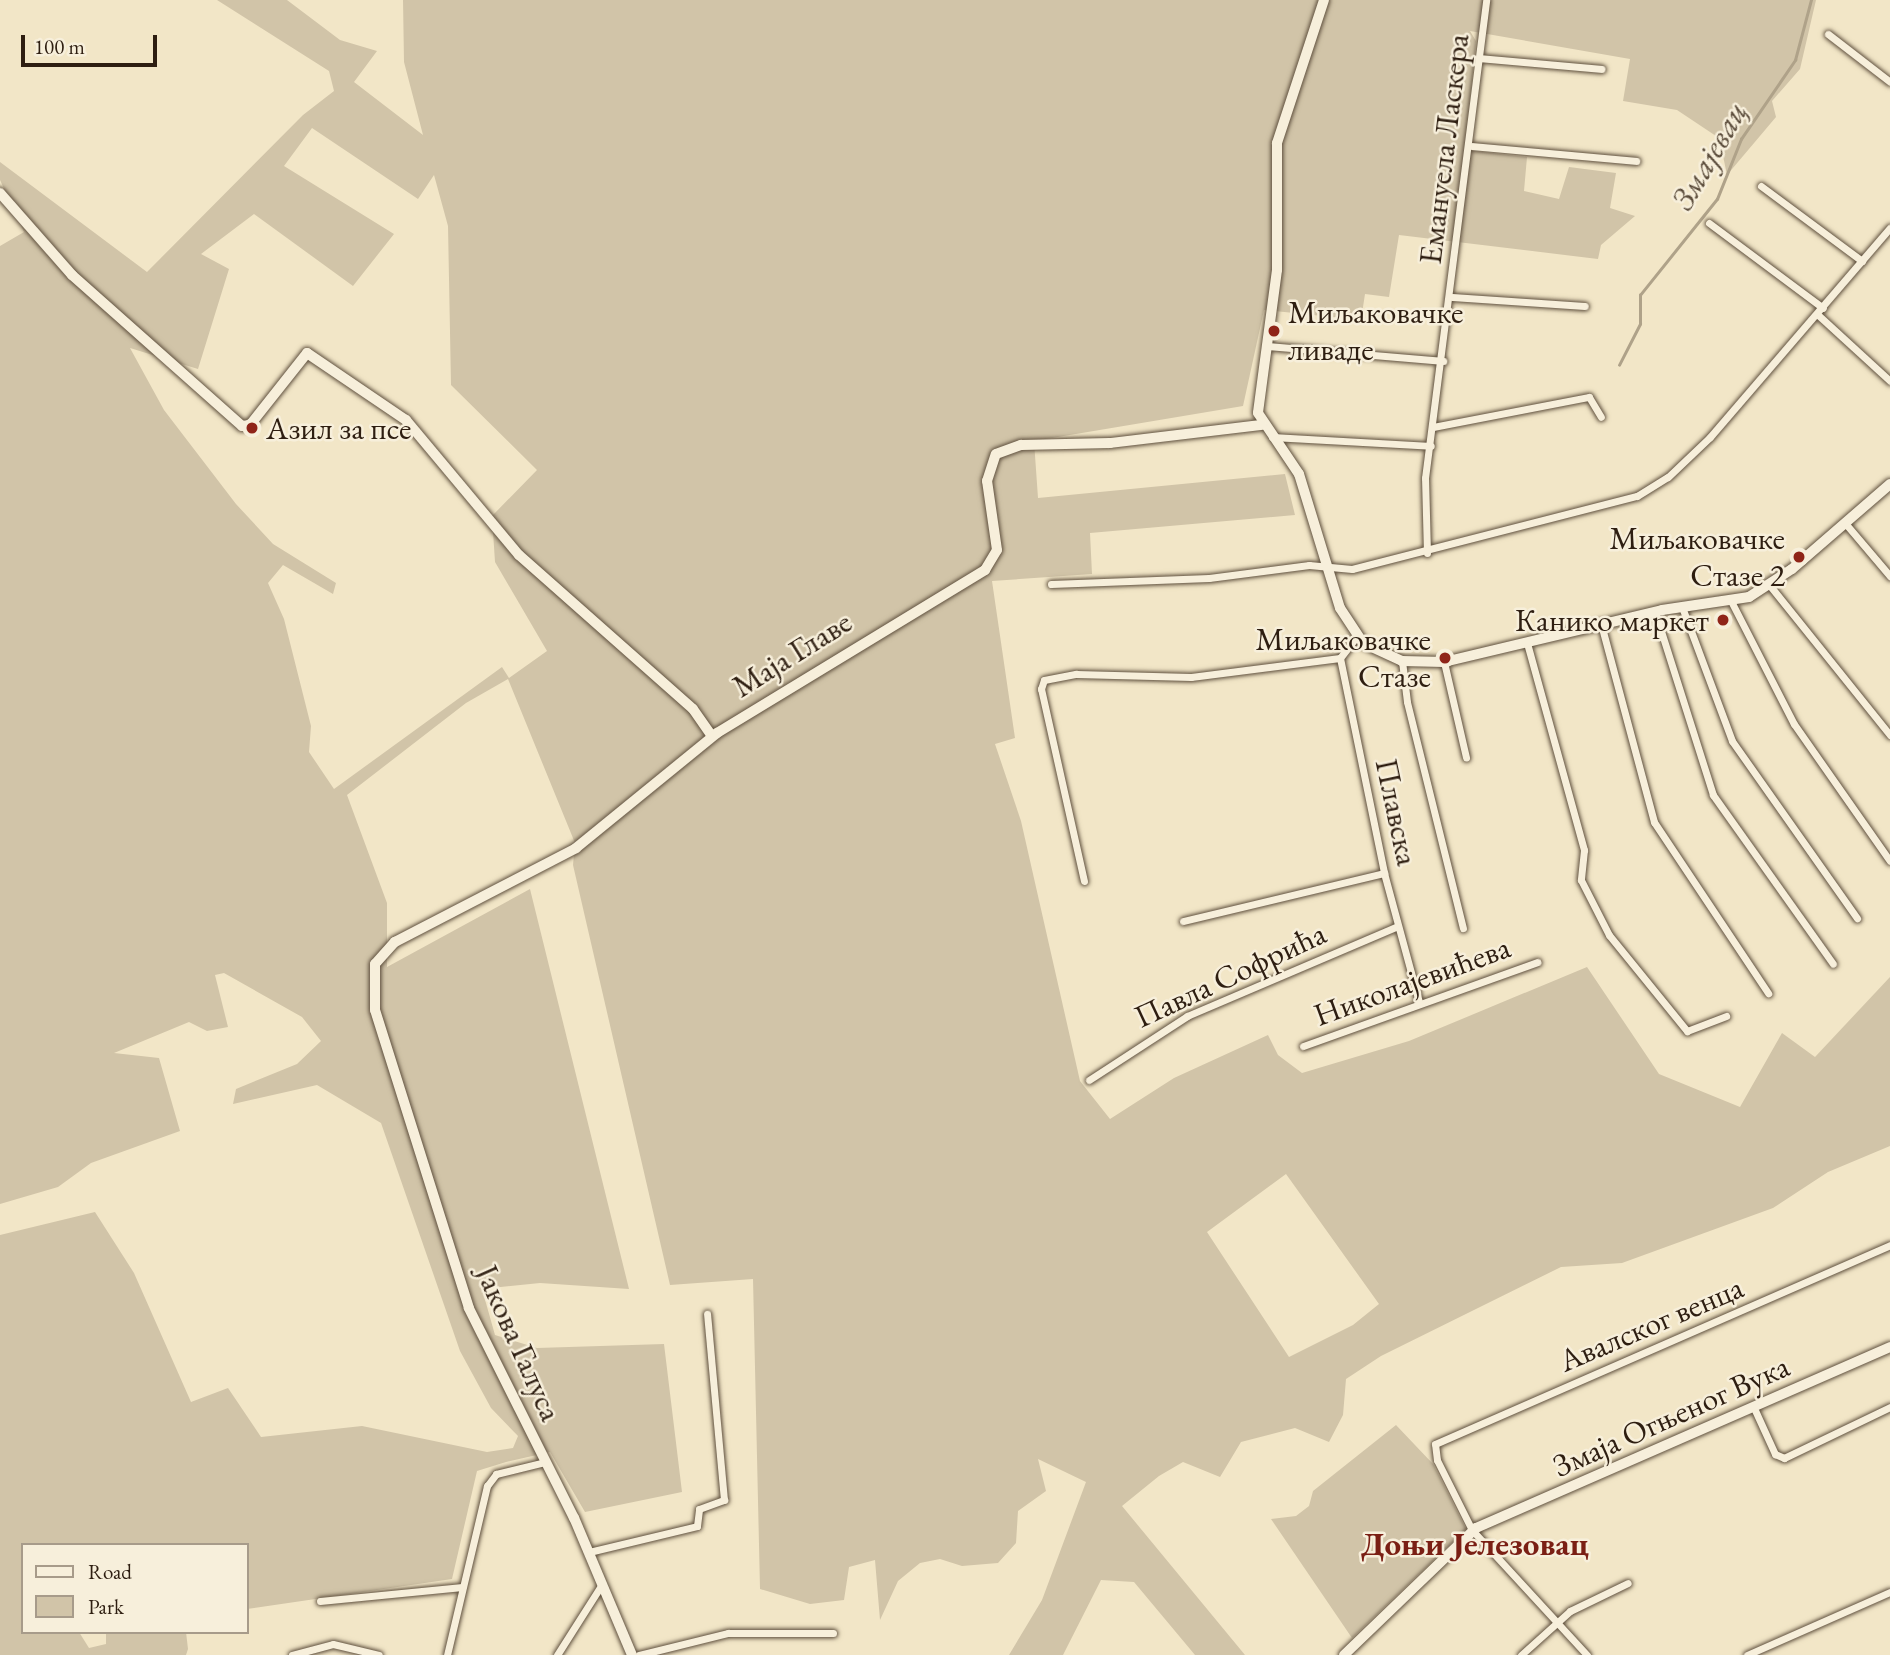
<!DOCTYPE html>
<html>
<head>
<meta charset="utf-8">
<style>
  body { margin:0 }
  #map { position:relative; width:1890px; height:1655px; overflow:hidden; background:#f2e6c7; font-family:"EB Garamond",serif }
  div>[style] { position:absolute }
  .green>* { inset:0; background:#d1c4a8 }
  .stream>* { height:2.5px; margin:-1.25px; padding:0 1.25px; transform-origin:1.25px; border-radius:1.25px; background:#afa289 }
  .roads { filter:drop-shadow(0 0 2px #5f503e) drop-shadow(0 0 2px #5f503e) }
  .street>* { height:7px; margin:-3.5px; padding:0 3.5px; transform-origin:3.5px; border-radius:3.5px; background:#f7efdb }
  .secondary>* { height:10px; margin:-5px; padding:0 5px; transform-origin:5px; border-radius:5px; background:#f7efdb }
  .dots>* { width:19px; height:19px; translate:-50% -50%; box-sizing:border-box; border:4px solid #f7efdb; border-radius:50% }
  span { translate:-50% -50%; white-space:nowrap; text-align:center; line-height:1.15; -webkit-text-stroke:5px #f7efdb; paint-order:stroke }
  .street-label { font-size:32px; color:#2e1e11 }
  .poi-label { font-size:32px; color:#2e1e11 }
  .left { translate:0 -50%; text-align:left }
  .right { translate:-100% -50%; text-align:right }
  .water-label { font-size:33px; color:#5b4c3b; font-style:italic }
  .neighbourhood-label { font-size:33px; color:#7a1f14; font-weight:700 }
  .legend { position:absolute; left:21px; top:1543px; width:228px; height:91px; box-sizing:border-box; background:#f7efdb; border:2px solid #a79b8a; margin:0; padding:9px 12px; list-style:none; font-size:21px; color:#2e1e11 }
  .legend li { display:flex; align-items:center; gap:14px; height:35px }
  .legend b { width:35px; border:2px solid #a79b8a }
  .scale { position:absolute; left:21px; top:35px; width:136px; height:32px; box-sizing:border-box; border:4px solid #2e1e11; border-top:0; padding-left:9px; font-size:21px; line-height:24px; white-space:nowrap; color:#2e1e11; -webkit-text-stroke:5px #f7efdb; paint-order:stroke }
</style>
</head>
<body>
<div id="map">
  <div class="green">
    <i style="clip-path:polygon(evenodd,217px 0,287px 0,340px 40px,377px 51px,354px 82px,423px 135px,404px 62px,403px 0,1816px 0,1800px 69px,1772px 101px,1776px 117px,1727px 175px,1722px 151px,1728px 144px,1677px 110px,1623px 101px,1630px 59px,1470px 31px,1476px 41px,1465px 150px,1527px 157px,1524px 191px,1559px 199px,1569px 167px,1616px 173px,1610px 208px,1635px 216px,1601px 245px,1598px 259px,1399px 235px,1389px 297px,1365px 294px,1361px 320px,1264px 310px,1243px 406px,1034px 441px,1038px 498px,1285px 474px,1295px 515px,1090px 533px,1092px 574px,992px 581px,1015px 738px,995px 744px,1021px 821px,1080px 1081px,1110px 1119px,1174px 1078px,1268px 1035px,1278px 1055px,1302px 1073px,1409px 1041px,1587px 967px,1659px 1074px,1740px 1107px,1782px 1033px,1815px 1057px,1890px 977px,1890px 1146px,1828px 1172px,1773px 1208px,1622px 1263px,1561px 1267px,1381px 1356px,1346px 1379px,1343px 1415px,1329px 1442px,1295px 1428px,1241px 1442px,1220px 1477px,1183px 1462px,1159px 1476px,1122px 1506px,1245px 1655px,1195px 1655px,1134px 1582px,1101px 1580px,1063px 1655px,1009px 1655px,1042px 1600px,1086px 1482px,1038px 1459px,1046px 1491px,1018px 1511px,1016px 1543px,998px 1563px,962px 1566px,940px 1559px,920px 1563px,898px 1581px,880px 1620px,875px 1560px,849px 1567px,844px 1600px,810px 1604px,760px 1589px,753px 1279px,670px 1285px,573px 865px,575px 843px,508px 679px,466px 703px,347px 795px,387px 903px,387px 967px,530px 889px,629px 1289px,540px 1283px,482px 1289px,495px 1335px,537px 1348px,664px 1344px,682px 1492px,585px 1512px,550px 1452px,506px 1462px,477px 1471px,452px 1579px,247px 1609px,247px 1545px,23px 1545px,23px 1632px,79px 1632px,89px 1648px,106px 1644px,106px 1632px,186px 1632px,188px 1649px,186px 1655px,0 1655px,0 1235px,95px 1212px,134px 1273px,191px 1402px,228px 1388px,261px 1437px,362px 1426px,487px 1452px,513px 1448px,518px 1436px,491px 1408px,460px 1351px,381px 1123px,317px 1085px,233px 1104px,236px 1089px,297px 1064px,321px 1041px,302px 1017px,224px 973px,215px 975px,228px 1027px,207px 1031px,189px 1022px,114px 1053px,159px 1058px,180px 1131px,91px 1163px,58px 1187px,0 1204px,0 246px,24px 232px,0 180px,0 162px,147px 272px,303px 115px,334px 91px,329px 71px,217px 0,312px 128px,418px 199px,434px 175px,448px 226px,451px 385px,537px 470px,492px 516px,495px 562px,547px 651px,509px 678px,502px 667px,334px 789px,309px 752px,311px 726px,284px 619px,268px 583px,283px 565px,333px 594px,336px 583px,273px 544px,236px 504px,164px 410px,130px 348px,198px 369px,229px 269px,201px 254px,254px 214px,353px 286px,394px 234px,284px 166px,312px 128px,217px 0,1286px 1174px,1379px 1304px,1353px 1325px,1289px 1357px,1207px 1232px,1286px 1174px)"></i>
    <i style="clip-path:polygon(1396px 1425px,1433px 1464px,1466px 1529px,1352px 1638px,1271px 1519px,1296px 1516px,1309px 1506px,1313px 1491px)"></i>
  </div>
  <div class="stream">
    <i style="left:1619px;top:365px;width:46px;rotate:-62.9deg"></i>
    <i style="left:1640px;top:324px;width:29px;rotate:-90deg"></i>
    <i style="left:1640px;top:295px;width:123px;rotate:-51.3deg"></i>
    <i style="left:1717px;top:199px;width:65px;rotate:-68.2deg"></i>
    <i style="left:1741px;top:139px;width:96px;rotate:-55.6deg"></i>
    <i style="left:1795px;top:60px;width:62px;rotate:-75.1deg"></i>
  </div>
  <div class="roads">
    <div class="street">
      <i style="left:1828px;top:34px;width:78px;rotate:37.7deg"></i>
      <i style="left:1479px;top:58px;width:123px;rotate:5.1deg"></i>
      <i style="left:1472px;top:146px;width:165px;rotate:5.2deg"></i>
      <i style="left:1761px;top:186px;width:126px;rotate:36.6deg"></i>
      <i style="left:1709px;top:223px;width:142px;rotate:36.7deg"></i>
      <i style="left:1452px;top:297px;width:133px;rotate:3.9deg"></i>
      <i style="left:1817px;top:314px;width:99px;rotate:42.5deg"></i>
      <i style="left:1268px;top:346px;width:176px;rotate:4.9deg"></i>
      <i style="left:1433px;top:427px;width:159px;rotate:-10.9deg"></i>
      <i style="left:1589px;top:397px;width:23px;rotate:59deg"></i>
      <i style="left:1272px;top:437px;width:159px;rotate:3.2deg"></i>
      <i style="left:1845px;top:523px;width:70px;rotate:49.7deg"></i>
      <i style="left:1427px;top:553px;width:75px;rotate:-91.5deg"></i>
      <i style="left:1425px;top:478px;width:482px;rotate:-82.7deg"></i>
      <i style="left:1051px;top:584px;width:158px;rotate:-2.2deg"></i>
      <i style="left:1209px;top:578px;width:101px;rotate:-7.4deg"></i>
      <i style="left:1309px;top:565px;width:43px;rotate:5.3deg"></i>
      <i style="left:1352px;top:569px;width:294px;rotate:-14.4deg"></i>
      <i style="left:1637px;top:496px;width:36px;rotate:-32deg"></i>
      <i style="left:1668px;top:477px;width:58px;rotate:-43.6deg"></i>
      <i style="left:1710px;top:437px;width:276px;rotate:-49.3deg"></i>
      <i style="left:1771px;top:587px;width:190px;rotate:51.2deg"></i>
      <i style="left:1731px;top:601px;width:138px;rotate:62.9deg"></i>
      <i style="left:1794px;top:724px;width:167px;rotate:55deg"></i>
      <i style="left:1682px;top:607px;width:143px;rotate:69.5deg"></i>
      <i style="left:1732px;top:741px;width:217px;rotate:54.8deg"></i>
      <i style="left:1655px;top:612px;width:192px;rotate:72.4deg"></i>
      <i style="left:1713px;top:795px;width:207px;rotate:54.6deg"></i>
      <i style="left:1601px;top:624px;width:205px;rotate:75deg"></i>
      <i style="left:1654px;top:822px;width:206px;rotate:56.3deg"></i>
      <i style="left:1527px;top:643px;width:215px;rotate:74.6deg"></i>
      <i style="left:1584px;top:850px;width:30px;rotate:96deg"></i>
      <i style="left:1581px;top:880px;width:62px;rotate:63deg"></i>
      <i style="left:1609px;top:935px;width:124px;rotate:50.9deg"></i>
      <i style="left:1687px;top:1031px;width:42px;rotate:-21deg"></i>
      <i style="left:1340px;top:658px;width:219px;rotate:78.4deg"></i>
      <i style="left:1384px;top:873px;width:134px;rotate:74.8deg"></i>
      <i style="left:1340px;top:658px;width:28px;rotate:-52deg"></i>
      <i style="left:1402px;top:661px;width:41px;rotate:83deg"></i>
      <i style="left:1407px;top:702px;width:233px;rotate:76.1deg"></i>
      <i style="left:1444px;top:662px;width:98px;rotate:77deg"></i>
      <i style="left:1084px;top:881px;width:197px;rotate:-102.6deg"></i>
      <i style="left:1041px;top:689px;width:9px;rotate:-72deg"></i>
      <i style="left:1044px;top:680px;width:33px;rotate:-11deg"></i>
      <i style="left:1076px;top:674px;width:115px;rotate:1.5deg"></i>
      <i style="left:1191px;top:677px;width:150px;rotate:-7.3deg"></i>
      <i style="left:1183px;top:921px;width:207px;rotate:-13.4deg"></i>
      <i style="left:1303px;top:1046px;width:249px;rotate:-19.7deg"></i>
      <i style="left:1089px;top:1080px;width:117px;rotate:-33.1deg"></i>
      <i style="left:1187px;top:1016px;width:229px;rotate:-23.1deg"></i>
      <i style="left:1754px;top:1408px;width:51px;rotate:65.5deg"></i>
      <i style="left:1775px;top:1454px;width:10px;rotate:24deg"></i>
      <i style="left:1784px;top:1458px;width:118px;rotate:-25.7deg"></i>
      <i style="left:589px;top:1552px;width:111px;rotate:-13.5deg"></i>
      <i style="left:697px;top:1526px;width:17px;rotate:-83deg"></i>
      <i style="left:699px;top:1509px;width:27px;rotate:-20deg"></i>
      <i style="left:724px;top:1500px;width:187px;rotate:-95.2deg"></i>
      <i style="left:320px;top:1601px;width:143px;rotate:-5.6deg"></i>
      <i style="left:292px;top:1655px;width:42px;rotate:-15deg"></i>
      <i style="left:333px;top:1644px;width:47px;rotate:13.4deg"></i>
      <i style="left:447px;top:1655px;width:174px;rotate:-76.7deg"></i>
      <i style="left:487px;top:1486px;width:15px;rotate:-53deg"></i>
      <i style="left:496px;top:1474px;width:50px;rotate:-13.8deg"></i>
      <i style="left:557px;top:1655px;width:84px;rotate:-57.6deg"></i>
      <i style="left:639px;top:1655px;width:92px;rotate:-13.9deg"></i>
      <i style="left:728px;top:1633px;width:105px"></i>
      <i style="left:1521px;top:1655px;width:66px;rotate:-41.9deg"></i>
      <i style="left:1570px;top:1611px;width:64px;rotate:-25.8deg"></i>
      <i style="left:1587px;top:1655px;width:170px;rotate:-132.6deg"></i>
      <i style="left:1472px;top:1530px;width:78px;rotate:-116.6deg"></i>
      <i style="left:1437px;top:1460px;width:16px;rotate:-97deg"></i>
      <i style="left:1435px;top:1444px;width:497px;rotate:-23.6deg"></i>
      <i style="left:1747px;top:1655px;width:156px;rotate:-23.8deg"></i>
    </div>
    <div class="secondary">
      <i style="left:1324px;top:0;width:151px;rotate:108.2deg"></i>
      <i style="left:1277px;top:143px;width:127px;rotate:90deg"></i>
      <i style="left:1277px;top:270px;width:144px;rotate:97.6deg"></i>
      <i style="left:1258px;top:413px;width:73px;rotate:56.1deg"></i>
      <i style="left:1299px;top:474px;width:140px;rotate:73deg"></i>
      <i style="left:1340px;top:608px;width:42px;rotate:56.7deg"></i>
      <i style="left:1363px;top:643px;width:43px;rotate:24.8deg"></i>
      <i style="left:1402px;top:661px;width:42px;rotate:1.4deg"></i>
      <i style="left:1444px;top:662px;width:224px;rotate:-13.4deg"></i>
      <i style="left:1662px;top:610px;width:88px;rotate:-8.5deg"></i>
      <i style="left:1749px;top:597px;width:51px;rotate:-33.1deg"></i>
      <i style="left:1792px;top:569px;width:130px;rotate:-40.9deg"></i>
      <i style="left:0;top:193px;width:109px;rotate:48.7deg"></i>
      <i style="left:72px;top:275px;width:227px;rotate:41.6deg"></i>
      <i style="left:242px;top:426px;width:8px;rotate:-7deg"></i>
      <i style="left:250px;top:425px;width:92px;rotate:-51.6deg"></i>
      <i style="left:307px;top:353px;width:120px;rotate:34.1deg"></i>
      <i style="left:406px;top:420px;width:176px;rotate:50.1deg"></i>
      <i style="left:519px;top:555px;width:232px;rotate:41.5deg"></i>
      <i style="left:693px;top:709px;width:33px;rotate:55deg"></i>
      <i style="left:632px;top:1655px;width:149px;rotate:-112.9deg"></i>
      <i style="left:574px;top:1518px;width:235px;rotate:-116.6deg"></i>
      <i style="left:469px;top:1308px;width:312px;rotate:-107.5deg"></i>
      <i style="left:375px;top:1010px;width:46px;rotate:-90deg"></i>
      <i style="left:375px;top:964px;width:30px;rotate:-48deg"></i>
      <i style="left:395px;top:942px;width:204px;rotate:-27.4deg"></i>
      <i style="left:576px;top:848px;width:182px;rotate:-39.2deg"></i>
      <i style="left:717px;top:733px;width:314px;rotate:-31.3deg"></i>
      <i style="left:985px;top:570px;width:23px;rotate:-59deg"></i>
      <i style="left:997px;top:550px;width:70px;rotate:-98.2deg"></i>
      <i style="left:987px;top:481px;width:28px;rotate:-72deg"></i>
      <i style="left:996px;top:454px;width:27px;rotate:-20deg"></i>
      <i style="left:1021px;top:445px;width:89px;rotate:-1.3deg"></i>
      <i style="left:1110px;top:443px;width:153px;rotate:-6.8deg"></i>
      <i style="left:1344px;top:1655px;width:183px;rotate:-43.9deg"></i>
      <i style="left:1476px;top:1528px;width:452px;rotate:-23.6deg"></i>
    </div>
  </div>
  <div class="dots">
    <i style="left:1274px;top:331px;background:#8f2418"></i>
    <i style="left:252px;top:428px;background:#8f2418"></i>
    <i style="left:1799px;top:557px;background:#8f2418"></i>
    <i style="left:1723px;top:620px;background:#8f2418"></i>
    <i style="left:1445px;top:658px;background:#8f2418"></i>
  </div>
  <div class="street-label">
    <span style="left:1444px;top:149px;rotate:-83deg">Емануела Ласкера</span>
    <span style="left:792px;top:654px;rotate:-32deg">Маја Главе</span>
    <span style="left:1397px;top:812px;rotate:78deg">Плавска</span>
    <span style="left:1230px;top:975px;rotate:-25deg">Павла Софрића</span>
    <span style="left:1412px;top:981px;rotate:-20deg">Николајевићева</span>
    <span style="left:1651px;top:1324px;rotate:-23deg">Авалског венца</span>
    <span style="left:519px;top:1343px;rotate:66deg">Јакова Галуса</span>
    <span style="left:1671px;top:1416px;rotate:-24deg">Змаја Огњеног Вука</span>
  </div>
  <div class="poi-label">
    <span class="left" style="left:1288px;top:331px">Миљаковачке<br>ливаде</span>
    <span class="left" style="left:266px;top:428px">Азил за псе</span>
    <span class="right" style="left:1785px;top:557px">Миљаковачке<br>Стазе 2</span>
    <span class="right" style="left:1709px;top:620px">Канико маркет</span>
    <span class="right" style="left:1431px;top:658px">Миљаковачке<br>Стазе</span>
  </div>
  <div class="water-label">
    <span style="left:1709px;top:156px;rotate:-60deg">Змајевац</span>
  </div>
  <div class="neighbourhood-label">
    <span style="left:1475px;top:1544px">Доњи Јелезовац</span>
  </div>
  <ul class="legend">
  <li><b style="height:9px;background:#f7efdb"></b>Road</li>
  <li><b style="height:19px;background:#d1c4a8"></b>Park</li>
  </ul>
  <div class="scale">100 m</div>
</div>
</body>
</html>
